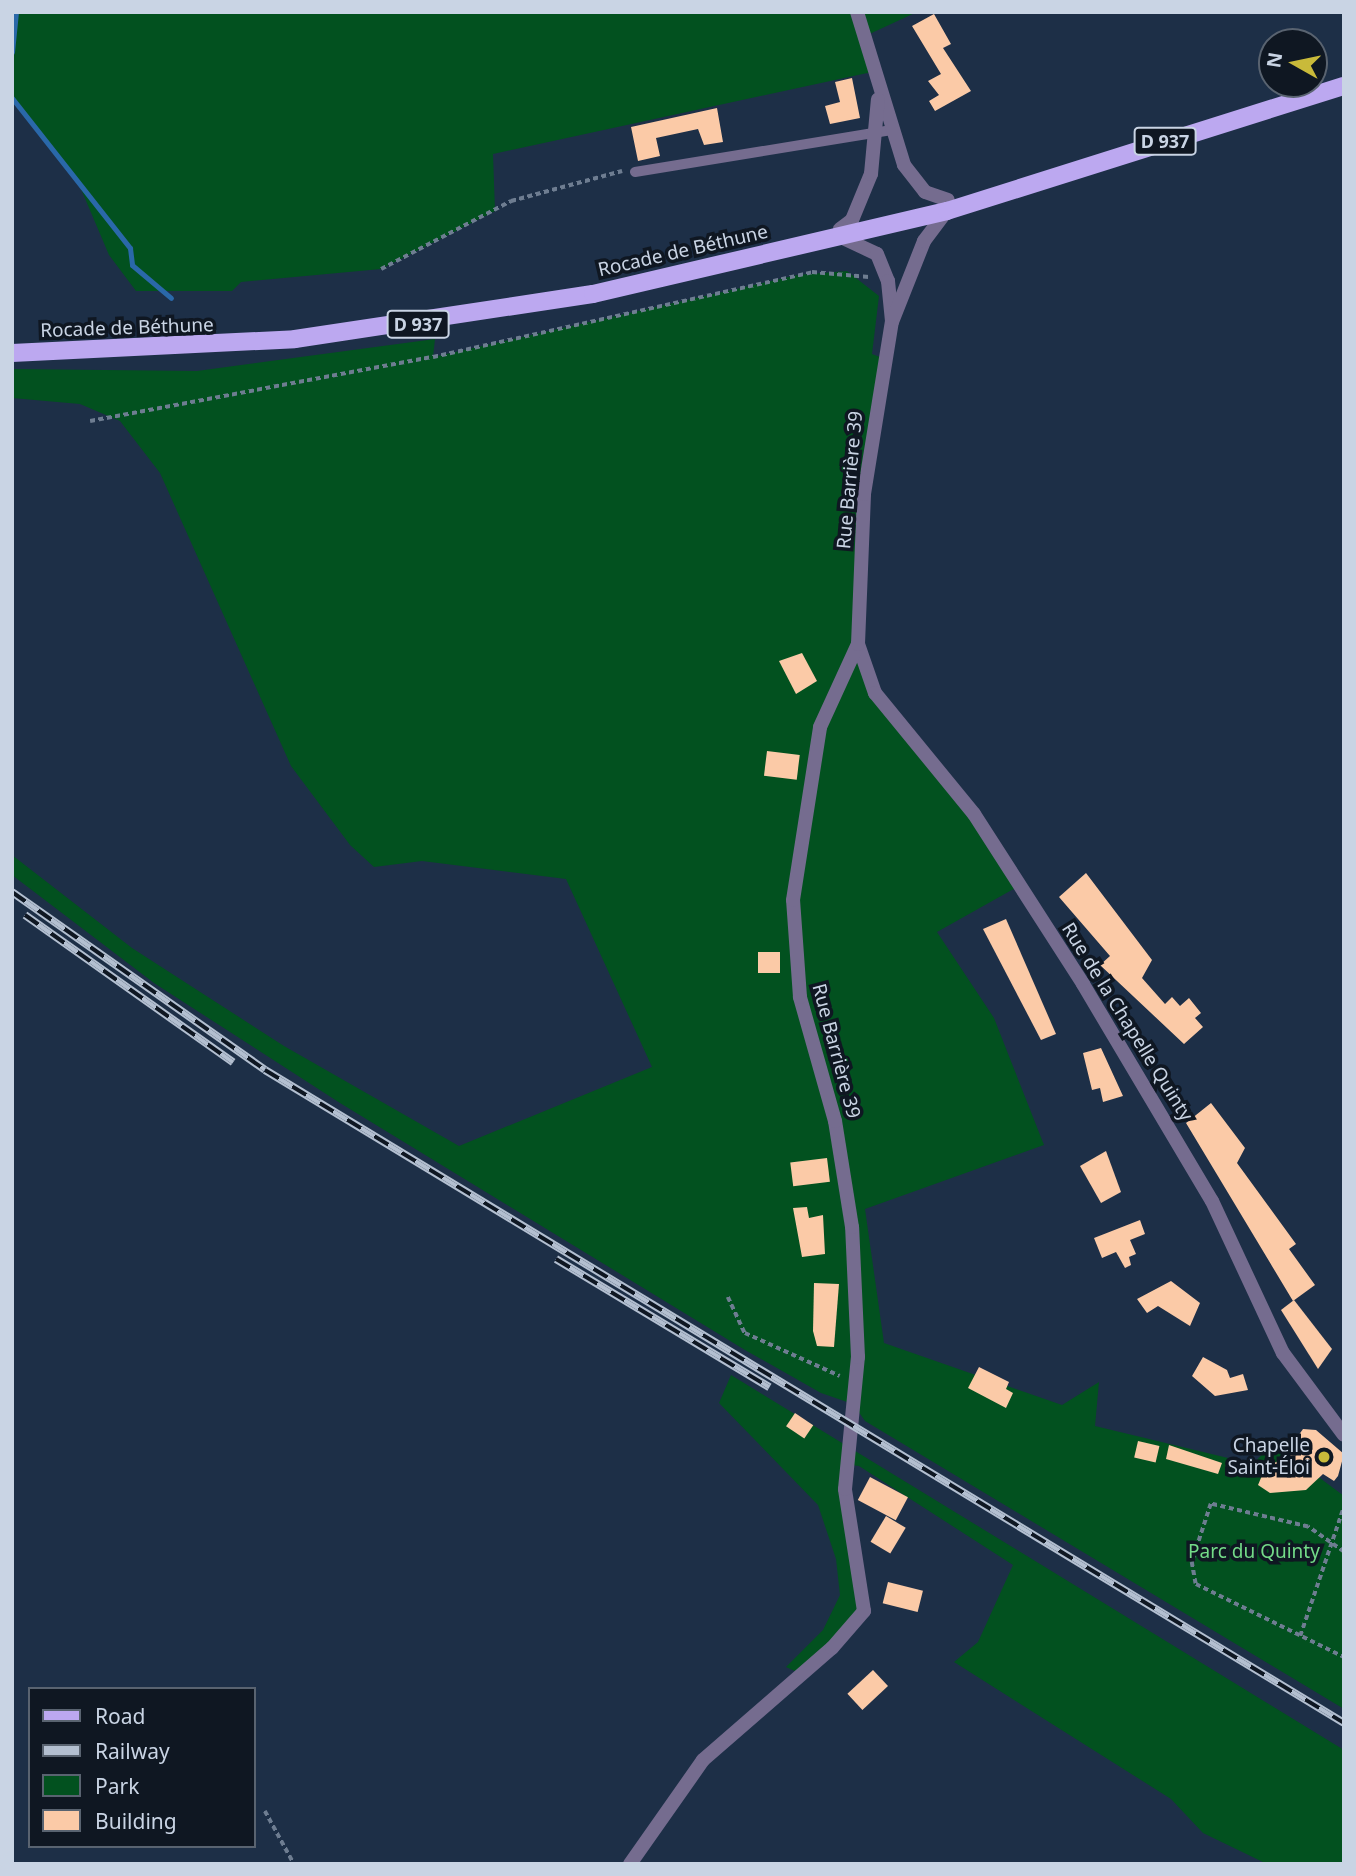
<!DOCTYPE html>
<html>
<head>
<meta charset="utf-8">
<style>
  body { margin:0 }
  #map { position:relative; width:1356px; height:1876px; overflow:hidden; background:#1d2f47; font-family:"Noto Sans",sans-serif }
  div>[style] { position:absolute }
  .green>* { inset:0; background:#02511f }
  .stream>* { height:5px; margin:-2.5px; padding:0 2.5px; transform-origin:2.5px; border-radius:2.5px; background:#2a68a9 }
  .building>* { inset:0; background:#fbcaa7; transform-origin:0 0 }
  .path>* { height:3.5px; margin-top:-1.75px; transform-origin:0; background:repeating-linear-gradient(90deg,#6e7d91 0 5px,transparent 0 8.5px) }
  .lane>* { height:10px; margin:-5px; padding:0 5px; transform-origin:5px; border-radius:5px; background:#756c8f }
  .street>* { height:14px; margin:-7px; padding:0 7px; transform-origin:7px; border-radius:7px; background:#756c8f }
  .primary>* { height:18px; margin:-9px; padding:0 9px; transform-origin:9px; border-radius:9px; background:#bca8f0 }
  .rail>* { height:8px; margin-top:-4px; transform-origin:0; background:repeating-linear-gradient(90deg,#0f1722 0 16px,#b3bfd0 0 32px); box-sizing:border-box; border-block:2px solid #b3bfd0 }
  .dots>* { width:19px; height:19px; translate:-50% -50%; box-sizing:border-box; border:4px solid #0f1722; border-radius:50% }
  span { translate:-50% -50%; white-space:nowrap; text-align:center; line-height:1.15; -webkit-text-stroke:7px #0f1722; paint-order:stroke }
  .shield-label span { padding:2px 5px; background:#0f1722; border:2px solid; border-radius:5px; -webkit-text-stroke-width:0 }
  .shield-label { font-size:18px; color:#c9d4e4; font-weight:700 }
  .street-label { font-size:19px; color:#c9d4e4 }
  .poi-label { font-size:19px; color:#c9d4e4 }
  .right { translate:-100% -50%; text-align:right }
  .park-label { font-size:19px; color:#73db88 }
  .frame { position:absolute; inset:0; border:14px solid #c9d4e4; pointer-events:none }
  .legend { position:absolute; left:28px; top:1687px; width:228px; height:161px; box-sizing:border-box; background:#0f1722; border:2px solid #596370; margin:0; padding:9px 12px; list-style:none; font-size:21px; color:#c9d4e4 }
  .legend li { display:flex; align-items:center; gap:14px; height:35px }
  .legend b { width:35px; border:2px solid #596370 }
  .north { position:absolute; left:1258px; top:28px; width:70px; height:70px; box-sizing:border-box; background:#0f1722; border:2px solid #596370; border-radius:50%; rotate:279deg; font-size:19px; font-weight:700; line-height:28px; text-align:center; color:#c9d4e4 }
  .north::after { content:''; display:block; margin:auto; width:24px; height:32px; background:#c9ba3a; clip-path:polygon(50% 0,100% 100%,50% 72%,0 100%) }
</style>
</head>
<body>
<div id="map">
  <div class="green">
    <i style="clip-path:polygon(16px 12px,917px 12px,863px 37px,872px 72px,493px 154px,495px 211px,381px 269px,241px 282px,232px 291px,136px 291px,109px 255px,78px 182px,12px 98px)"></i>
    <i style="clip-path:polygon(847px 271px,879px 296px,872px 354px,885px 359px,869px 454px,858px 644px,867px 677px,1019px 886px,937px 932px,994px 1018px,1044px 1145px,865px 1209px,884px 1343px,1062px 1405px,1099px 1382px,1095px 1426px,1253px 1464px,1273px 1443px,1344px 1496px,1344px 1709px,865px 1421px,853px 1404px,821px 1393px,745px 1350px,340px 1103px,154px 983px,12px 875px,12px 855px,132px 948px,284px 1046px,459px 1146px,652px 1067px,566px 879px,422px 861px,374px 867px,350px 845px,291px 766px,160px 473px,120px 421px,80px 404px,12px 398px,12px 369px,197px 371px,435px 339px,433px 357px,798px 275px)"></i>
    <i style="clip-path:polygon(731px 1375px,1344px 1750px,1344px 1864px,1267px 1864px,1203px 1833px,1171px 1799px,954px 1662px,978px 1642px,1013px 1565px,859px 1466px,845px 1464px,864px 1611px,799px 1673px,786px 1667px,823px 1630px,840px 1595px,836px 1559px,818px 1505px,719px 1403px)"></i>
  </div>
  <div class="stream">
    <i style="left:12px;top:52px;width:40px;rotate:-84.3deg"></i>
    <i style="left:12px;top:98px;width:191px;rotate:51.8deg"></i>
    <i style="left:130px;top:248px;width:17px;rotate:83deg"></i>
    <i style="left:132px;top:265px;width:51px;rotate:40.2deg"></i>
  </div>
  <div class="building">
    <i style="clip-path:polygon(934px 14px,951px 44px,943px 48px,971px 91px,935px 111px,929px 101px,939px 95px,928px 81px,941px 74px,912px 26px)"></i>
    <i style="clip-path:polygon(852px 78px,860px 118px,830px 124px,825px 106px,840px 102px,835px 82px)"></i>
    <i style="clip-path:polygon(717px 108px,723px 142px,704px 145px,698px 129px,656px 138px,660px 156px,638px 161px,631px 127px)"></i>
    <i style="clip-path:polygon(802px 653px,817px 681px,796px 694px,779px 661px)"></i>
    <i style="left:767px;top:751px;width:33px;height:25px;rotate:7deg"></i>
    <i style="clip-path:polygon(1086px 873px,1152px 960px,1142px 978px,1165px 1004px,1172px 997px,1180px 1006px,1189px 998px,1201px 1013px,1195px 1018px,1203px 1027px,1184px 1044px,1100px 965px,1110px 956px,1059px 897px)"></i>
    <i style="clip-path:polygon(1006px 919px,1056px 1034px,1041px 1040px,983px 929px)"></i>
    <i style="left:758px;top:952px;width:22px;height:21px"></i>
    <i style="clip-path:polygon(1101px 1048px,1123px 1096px,1103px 1102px,1100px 1088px,1092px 1090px,1083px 1053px)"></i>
    <i style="clip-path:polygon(1211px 1103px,1245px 1148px,1237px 1163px,1296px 1244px,1289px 1249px,1315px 1285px,1293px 1301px,1186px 1123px)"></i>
    <i style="clip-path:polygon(1106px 1151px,1121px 1192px,1101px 1203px,1080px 1166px)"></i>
    <i style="left:827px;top:1158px;width:24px;height:37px;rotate:83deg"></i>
    <i style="clip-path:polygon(807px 1207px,809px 1218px,823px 1215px,825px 1254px,802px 1257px,793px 1208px)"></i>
    <i style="clip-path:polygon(1140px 1220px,1145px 1234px,1130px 1240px,1136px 1254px,1129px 1257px,1131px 1265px,1125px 1268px,1116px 1252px,1102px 1258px,1094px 1238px)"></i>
    <i style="clip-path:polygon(1171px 1281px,1200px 1303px,1190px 1326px,1158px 1306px,1147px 1313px,1137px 1299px)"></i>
    <i style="clip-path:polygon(814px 1283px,839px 1284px,834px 1347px,817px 1346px,813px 1331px)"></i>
    <i style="clip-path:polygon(1294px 1300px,1332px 1349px,1318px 1369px,1281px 1310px)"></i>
    <i style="clip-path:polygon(1203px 1357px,1227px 1370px,1230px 1378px,1243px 1374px,1248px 1390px,1215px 1396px,1192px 1376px)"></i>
    <i style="clip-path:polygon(979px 1367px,1009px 1382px,1006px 1389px,1013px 1393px,1006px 1408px,968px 1388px)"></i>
    <i style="left:795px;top:1413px;width:22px;height:16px;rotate:34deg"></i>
    <i style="clip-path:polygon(1303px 1429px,1316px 1430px,1344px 1454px,1338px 1476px,1334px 1481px,1323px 1474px,1306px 1490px,1270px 1493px,1258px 1485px,1266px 1466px,1281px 1460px)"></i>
    <i style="left:1138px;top:1441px;width:22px;height:17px;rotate:13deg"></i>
    <i style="clip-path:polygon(1169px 1445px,1222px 1463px,1218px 1474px,1166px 1459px)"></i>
    <i style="left:870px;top:1477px;width:43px;height:26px;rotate:28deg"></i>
    <i style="left:886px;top:1516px;width:23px;height:30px;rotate:31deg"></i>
    <i style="left:888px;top:1582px;width:36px;height:22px;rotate:14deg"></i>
    <i style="left:873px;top:1670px;width:22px;height:35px;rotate:47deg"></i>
  </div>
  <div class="path">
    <i style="left:381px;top:269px;width:147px;rotate:-27.6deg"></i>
    <i style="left:511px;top:201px;width:115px;rotate:-15.1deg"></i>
    <i style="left:90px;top:421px;width:349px;rotate:-10.6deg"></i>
    <i style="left:433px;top:357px;width:388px;rotate:-12.6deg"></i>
    <i style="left:812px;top:272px;width:57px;rotate:5deg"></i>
    <i style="left:728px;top:1297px;width:40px;rotate:65deg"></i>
    <i style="left:745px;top:1333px;width:104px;rotate:24.4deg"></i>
    <i style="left:1344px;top:1552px;width:44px;rotate:-145.2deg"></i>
    <i style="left:1308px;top:1527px;width:100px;rotate:-166.7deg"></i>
    <i style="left:1211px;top:1504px;width:61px;rotate:108.1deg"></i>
    <i style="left:1192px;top:1562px;width:22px;rotate:80deg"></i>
    <i style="left:1196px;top:1584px;width:165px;rotate:26.3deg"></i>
    <i style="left:1300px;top:1636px;width:137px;rotate:-71.3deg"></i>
    <i style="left:265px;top:1811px;width:60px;rotate:61.3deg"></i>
  </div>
  <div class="lane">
    <i style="left:635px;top:172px;width:260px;rotate:-9.3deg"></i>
  </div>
  <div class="street">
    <i style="left:857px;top:12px;width:160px;rotate:72.9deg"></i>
    <i style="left:904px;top:165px;width:34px;rotate:52deg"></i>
    <i style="left:925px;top:192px;width:24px;rotate:19deg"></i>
    <i style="left:840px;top:229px;width:15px;rotate:-37deg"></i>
    <i style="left:852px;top:220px;width:50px;rotate:-67.6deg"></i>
    <i style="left:871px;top:174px;width:75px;rotate:-84.7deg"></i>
    <i style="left:845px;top:239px;width:35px;rotate:25deg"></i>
    <i style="left:877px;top:254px;width:29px;rotate:68deg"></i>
    <i style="left:888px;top:281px;width:40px;rotate:84.3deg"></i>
    <i style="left:858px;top:644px;width:52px;rotate:70.9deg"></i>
    <i style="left:875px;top:693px;width:156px;rotate:50.7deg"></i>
    <i style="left:974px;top:814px;width:202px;rotate:57.3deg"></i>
    <i style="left:1083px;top:984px;width:252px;rotate:59.3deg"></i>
    <i style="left:1212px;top:1201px;width:168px;rotate:65deg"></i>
    <i style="left:1283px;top:1353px;width:102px;rotate:53.4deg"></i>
    <i style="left:630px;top:1864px;width:127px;rotate:-54.9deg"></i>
    <i style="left:703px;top:1760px;width:171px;rotate:-41deg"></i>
    <i style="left:832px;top:1648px;width:49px;rotate:-49.1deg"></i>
    <i style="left:864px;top:1611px;width:123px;rotate:-98.9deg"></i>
    <i style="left:845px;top:1489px;width:133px;rotate:-84.4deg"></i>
    <i style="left:858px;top:1357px;width:130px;rotate:-92.6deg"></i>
    <i style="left:852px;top:1227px;width:107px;rotate:-99.1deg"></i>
    <i style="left:835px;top:1121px;width:129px;rotate:-105.8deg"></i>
    <i style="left:800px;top:997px;width:97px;rotate:-94.1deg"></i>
    <i style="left:793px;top:900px;width:175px;rotate:-81.1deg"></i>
    <i style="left:820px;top:727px;width:91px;rotate:-65.4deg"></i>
    <i style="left:858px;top:644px;width:150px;rotate:-87.7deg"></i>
    <i style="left:864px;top:494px;width:174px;rotate:-80.8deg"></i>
    <i style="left:892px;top:322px;width:87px;rotate:-68.4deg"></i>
    <i style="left:924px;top:241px;width:38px;rotate:-53deg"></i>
  </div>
  <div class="primary">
    <i style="left:12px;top:353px;width:283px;rotate:-2.8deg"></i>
    <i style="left:295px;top:339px;width:301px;rotate:-8.6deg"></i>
    <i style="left:593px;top:294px;width:364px;rotate:-13.2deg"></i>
    <i style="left:947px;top:211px;width:416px;rotate:-17.5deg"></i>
  </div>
  <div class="rail">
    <i style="left:12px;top:892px;width:309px;rotate:35.1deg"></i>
    <i style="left:265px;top:1070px;width:1261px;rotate:31.18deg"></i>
    <i style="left:25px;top:915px;width:255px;rotate:35.3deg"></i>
    <i style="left:556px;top:1259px;width:249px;rotate:31deg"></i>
  </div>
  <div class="dots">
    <i style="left:1324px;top:1457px;background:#c9ba3a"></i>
  </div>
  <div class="shield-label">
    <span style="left:1165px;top:141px">D 937</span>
    <span style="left:418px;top:324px">D 937</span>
  </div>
  <div class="street-label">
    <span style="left:683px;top:251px;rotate:-13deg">Rocade de Béthune</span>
    <span style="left:127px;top:328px;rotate:-2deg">Rocade de Béthune</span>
    <span style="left:850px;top:480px;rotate:-85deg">Rue Barrière 39</span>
    <span style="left:1127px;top:1022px;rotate:58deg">Rue de la Chapelle Quinty</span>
    <span style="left:836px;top:1051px;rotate:75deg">Rue Barrière 39</span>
  </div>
  <div class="poi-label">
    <span class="right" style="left:1310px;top:1457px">Chapelle<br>Saint-Éloi</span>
  </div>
  <div class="park-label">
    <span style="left:1254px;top:1552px">Parc du Quinty</span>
  </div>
  <div class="frame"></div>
  <ul class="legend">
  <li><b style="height:9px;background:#bca8f0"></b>Road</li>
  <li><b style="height:9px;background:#b3bfd0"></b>Railway</li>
  <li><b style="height:19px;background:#02511f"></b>Park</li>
  <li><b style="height:19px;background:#fbcaa7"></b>Building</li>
  </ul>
  <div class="north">N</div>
</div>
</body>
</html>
